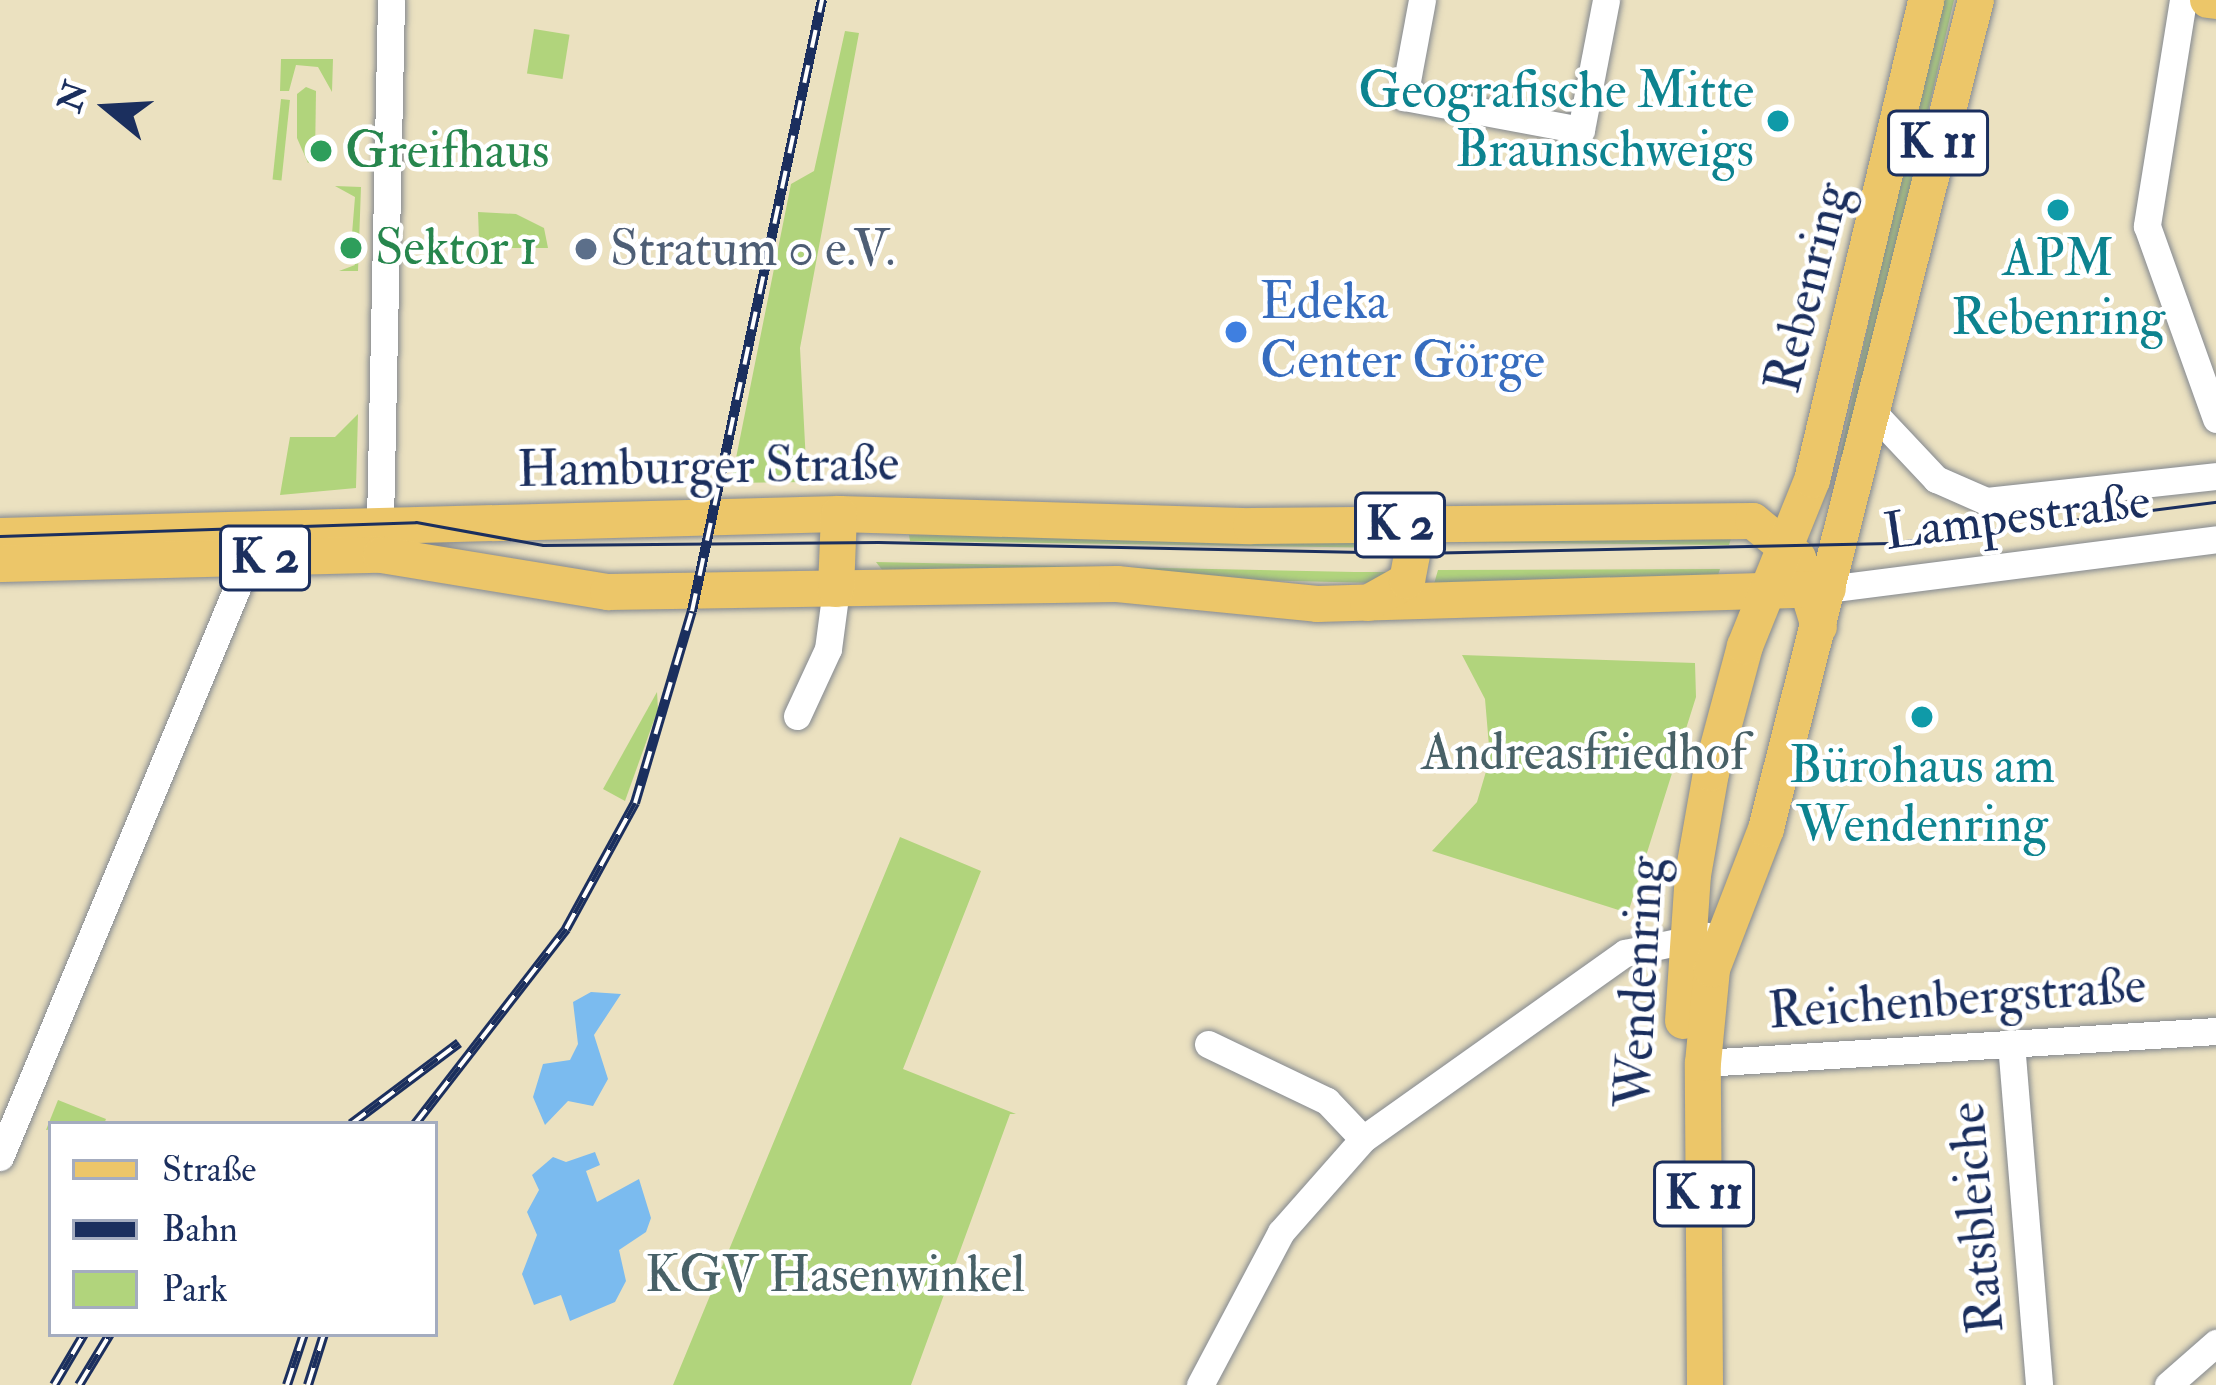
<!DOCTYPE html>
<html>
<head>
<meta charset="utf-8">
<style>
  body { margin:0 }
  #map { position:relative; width:2216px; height:1385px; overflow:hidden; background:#ebe1c0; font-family:"IM FELL Double Pica",serif }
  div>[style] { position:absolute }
  .green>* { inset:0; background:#b1d47c; transform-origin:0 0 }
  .water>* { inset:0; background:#7bbbef }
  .roads { filter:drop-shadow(0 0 3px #83888f) drop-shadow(0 0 3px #83888f) }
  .minor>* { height:27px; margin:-13.5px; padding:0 13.5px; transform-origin:13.5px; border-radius:13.5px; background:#fff }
  .major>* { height:36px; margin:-18px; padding:0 18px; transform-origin:18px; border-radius:18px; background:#ecc669 }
  .tram>* { height:3px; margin:-1.5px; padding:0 1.5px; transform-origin:1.5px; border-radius:1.5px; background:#1b2f5e }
  .rail>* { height:10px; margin-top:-5px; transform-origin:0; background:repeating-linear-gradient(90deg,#fff 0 18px,#1b2f5e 0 36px); box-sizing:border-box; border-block:3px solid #1b2f5e }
  .dots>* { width:33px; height:33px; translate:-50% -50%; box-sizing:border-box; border:6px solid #fff; border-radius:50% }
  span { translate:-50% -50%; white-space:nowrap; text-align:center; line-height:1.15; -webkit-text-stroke:9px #fff; paint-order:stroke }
  .shield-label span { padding:3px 9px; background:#fff; border:3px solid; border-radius:9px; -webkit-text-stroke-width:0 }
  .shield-label { font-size:48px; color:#1b2f5e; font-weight:700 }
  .culture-label { font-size:51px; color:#0d838f }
  .right { translate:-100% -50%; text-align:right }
  .leisure-label { font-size:51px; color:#27864d }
  .left { translate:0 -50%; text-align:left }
  .service-label { font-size:51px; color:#4e5e75 }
  .street-label { font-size:51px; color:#1b2f5e }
  .shop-label { font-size:51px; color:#366cbe }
  .park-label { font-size:51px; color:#486167 }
  .legend { position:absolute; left:48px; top:1121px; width:390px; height:216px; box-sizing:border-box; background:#fff; border:3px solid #a4acbf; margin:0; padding:15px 21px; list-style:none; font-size:36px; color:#1b2f5e }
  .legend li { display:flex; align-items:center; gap:24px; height:60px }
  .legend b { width:60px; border:3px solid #a4acbf }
  .north { position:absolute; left:48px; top:48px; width:120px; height:120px; -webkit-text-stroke:9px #fff; paint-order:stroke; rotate:288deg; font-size:33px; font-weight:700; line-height:48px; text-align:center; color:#1b2f5e }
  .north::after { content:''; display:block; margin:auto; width:42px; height:54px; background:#1b2f5e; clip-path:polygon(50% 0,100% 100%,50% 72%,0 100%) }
</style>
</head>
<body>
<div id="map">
  <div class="green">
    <i style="clip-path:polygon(1939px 0,1954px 0,1848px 454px,1840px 455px)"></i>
    <i style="left:534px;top:29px;width:36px;height:45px;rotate:9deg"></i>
    <i style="clip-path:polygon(845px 31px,859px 33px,800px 348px,807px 482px,731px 483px,791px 184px,814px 171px)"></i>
    <i style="clip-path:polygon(281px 59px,333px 59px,332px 92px,318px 67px,296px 65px,289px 91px,280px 91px)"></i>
    <i style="clip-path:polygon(306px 87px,316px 91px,315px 158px,308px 163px,297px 138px,297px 94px)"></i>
    <i style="left:281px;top:99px;width:9px;height:81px;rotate:6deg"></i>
    <i style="clip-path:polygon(335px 186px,361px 187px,358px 271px,339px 271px,355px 265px,343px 244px,352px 234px,355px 197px)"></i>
    <i style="clip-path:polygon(478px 212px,516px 214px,544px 228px,548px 248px,488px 248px,479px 240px)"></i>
    <i style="clip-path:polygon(358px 414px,356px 488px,280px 495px,290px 437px,335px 437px)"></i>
    <i style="clip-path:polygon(1733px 532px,1729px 545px,1436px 542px)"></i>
    <i style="clip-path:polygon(909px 535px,1387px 538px,1399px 548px,910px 541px)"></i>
    <i style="clip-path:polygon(876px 562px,1355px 572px,1399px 572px,1377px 583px,883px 571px)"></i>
    <i style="clip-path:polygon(1720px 569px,1718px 575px,1488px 581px,1432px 591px,1438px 570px)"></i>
    <i style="clip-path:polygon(1462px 655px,1695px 663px,1696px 697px,1628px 913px,1432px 851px,1477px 802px,1490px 758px,1485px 699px)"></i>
    <i style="clip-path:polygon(657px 692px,658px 709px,625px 801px,603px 789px)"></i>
    <i style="clip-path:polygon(900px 837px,981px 871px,903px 1069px,1016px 1114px,1010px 1114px,911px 1385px,673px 1385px)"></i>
    <i style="clip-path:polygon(58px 1100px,106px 1119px,104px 1124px,46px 1130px)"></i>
  </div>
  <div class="water">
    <i style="clip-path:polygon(591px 992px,621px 994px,594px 1035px,608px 1079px,593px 1106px,568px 1101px,545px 1125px,533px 1097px,543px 1064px,570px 1060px,578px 1044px,573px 1002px)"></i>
    <i style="clip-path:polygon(595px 1152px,600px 1165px,586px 1171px,597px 1202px,639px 1179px,651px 1218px,646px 1232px,619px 1250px,626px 1281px,615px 1302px,570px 1321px,561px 1295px,534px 1305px,522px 1274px,537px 1235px,527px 1212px,539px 1190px,532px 1175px,553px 1157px,566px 1162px)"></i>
  </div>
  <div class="roads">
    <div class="minor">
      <i style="left:1422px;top:0;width:99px;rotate:100.5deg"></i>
      <i style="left:1404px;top:97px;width:180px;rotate:10.6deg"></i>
      <i style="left:1581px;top:130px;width:132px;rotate:-79.1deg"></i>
      <i style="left:2183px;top:0;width:229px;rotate:99.1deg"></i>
      <i style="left:2147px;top:226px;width:205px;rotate:70.3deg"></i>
      <i style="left:1871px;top:410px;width:95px;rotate:46.7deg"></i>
      <i style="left:1936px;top:479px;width:55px;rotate:23.7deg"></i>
      <i style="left:1986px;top:501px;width:231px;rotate:-6.2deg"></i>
      <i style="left:380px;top:522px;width:522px;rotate:-88.79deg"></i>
      <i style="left:1828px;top:589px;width:391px;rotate:-7.3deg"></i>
      <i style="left:797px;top:716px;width:74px;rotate:-65.2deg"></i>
      <i style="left:828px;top:649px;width:61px;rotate:-82.4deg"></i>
      <i style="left:2011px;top:1043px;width:343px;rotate:85.3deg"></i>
      <i style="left:1208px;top:1044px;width:132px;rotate:25.6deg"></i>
      <i style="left:1327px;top:1101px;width:52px;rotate:46.5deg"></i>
      <i style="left:1703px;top:1063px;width:514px;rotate:-3.57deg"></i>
      <i style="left:0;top:1157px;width:648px;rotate:-67.39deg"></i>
      <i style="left:1200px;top:1385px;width:173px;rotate:-62.1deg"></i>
      <i style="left:1281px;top:1232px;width:124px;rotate:-48.6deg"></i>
      <i style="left:1363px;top:1139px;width:321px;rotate:-35.4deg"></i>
      <i style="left:1625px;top:953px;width:83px;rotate:-11.9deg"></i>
      <i style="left:2168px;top:1385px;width:64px;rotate:-41.2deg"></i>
    </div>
    <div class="major">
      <i style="left:2208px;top:0;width:8px;rotate:7deg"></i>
      <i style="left:0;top:536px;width:839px;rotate:-1.5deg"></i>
      <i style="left:839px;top:514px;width:412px;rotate:1.7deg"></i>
      <i style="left:1251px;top:526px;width:502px;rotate:-0.57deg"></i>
      <i style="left:1753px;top:521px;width:58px;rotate:39.4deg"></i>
      <i style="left:1798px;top:558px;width:72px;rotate:73.1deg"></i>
      <i style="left:0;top:564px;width:381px;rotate:-1.4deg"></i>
      <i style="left:381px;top:555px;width:230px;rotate:9.3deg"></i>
      <i style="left:608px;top:592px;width:509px;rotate:-0.9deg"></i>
      <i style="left:1117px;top:584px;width:201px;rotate:5.7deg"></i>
      <i style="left:1317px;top:604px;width:511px;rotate:-1.68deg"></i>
      <i style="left:836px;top:589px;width:75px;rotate:-87.7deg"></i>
      <i style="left:1368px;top:603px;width:45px;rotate:-29.4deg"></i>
      <i style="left:1407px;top:581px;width:58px;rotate:-79.1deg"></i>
      <i style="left:1683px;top:1021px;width:146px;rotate:-86.1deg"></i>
      <i style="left:1693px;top:875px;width:104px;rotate:-80deg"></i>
      <i style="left:1711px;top:773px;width:131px;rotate:-75deg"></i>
      <i style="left:1745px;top:646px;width:179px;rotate:-68deg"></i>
      <i style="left:1812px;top:480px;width:493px;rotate:-76.6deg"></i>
      <i style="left:1705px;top:1385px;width:322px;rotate:-90.4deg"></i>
      <i style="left:1703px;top:1063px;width:94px;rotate:-84.5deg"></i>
      <i style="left:1712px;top:969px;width:150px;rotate:-68.9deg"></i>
      <i style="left:1766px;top:829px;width:855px;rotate:-75.79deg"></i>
    </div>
  </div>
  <div class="tram">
    <i style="left:0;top:536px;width:416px;rotate:-1.9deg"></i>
    <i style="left:416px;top:522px;width:129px;rotate:10.3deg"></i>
    <i style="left:543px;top:545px;width:335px;rotate:-0.5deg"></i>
    <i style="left:878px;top:542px;width:539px;rotate:1.17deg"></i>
    <i style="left:1417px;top:553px;width:473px;rotate:-1.2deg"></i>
    <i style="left:1890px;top:543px;width:329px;rotate:-7.2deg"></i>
  </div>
  <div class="rail">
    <i style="left:351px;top:1124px;width:135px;rotate:-36.9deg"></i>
    <i style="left:415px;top:1124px;width:247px;rotate:-52.2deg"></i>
    <i style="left:566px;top:929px;width:144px;rotate:-61.3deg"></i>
    <i style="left:635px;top:803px;width:200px;rotate:-73.5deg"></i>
    <i style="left:692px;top:611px;width:625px;rotate:-77.99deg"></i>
    <i style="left:54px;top:1385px;width:59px;rotate:-59.5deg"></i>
    <i style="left:79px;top:1385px;width:60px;rotate:-58.7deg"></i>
    <i style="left:287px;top:1385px;width:54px;rotate:-71.6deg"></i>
    <i style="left:308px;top:1385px;width:53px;rotate:-72.6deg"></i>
  </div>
  <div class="dots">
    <i style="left:1778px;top:121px;background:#0f9aa8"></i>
    <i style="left:321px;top:151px;background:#2e9e5b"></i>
    <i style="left:2058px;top:210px;background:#0f9aa8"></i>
    <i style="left:351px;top:248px;background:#2e9e5b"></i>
    <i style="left:586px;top:249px;background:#5c6f8a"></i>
    <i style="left:1236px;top:332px;background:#3f7fe0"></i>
    <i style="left:1922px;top:717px;background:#0f9aa8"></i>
  </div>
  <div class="shield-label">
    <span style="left:1938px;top:143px">K 11</span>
    <span style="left:1400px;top:525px">K 2</span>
    <span style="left:265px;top:558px">K 2</span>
    <span style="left:1704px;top:1194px">K 11</span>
  </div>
  <div class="culture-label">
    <span class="right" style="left:1754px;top:121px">Geografische Mitte<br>Braunschweigs</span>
    <span style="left:2058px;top:289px">APM<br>Rebenring</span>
    <span style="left:1922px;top:796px">Bürohaus am<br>Wendenring</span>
  </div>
  <div class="leisure-label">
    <span class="left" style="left:345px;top:151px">Greifhaus</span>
    <span class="left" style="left:375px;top:248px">Sektor 1</span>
  </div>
  <div class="service-label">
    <span class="left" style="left:610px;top:249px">Stratum 0 e.V.</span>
  </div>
  <div class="street-label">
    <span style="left:1808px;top:288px;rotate:-76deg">Rebenring</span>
    <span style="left:708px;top:467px;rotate:-1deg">Hamburger Straße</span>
    <span style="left:2017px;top:517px;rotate:-7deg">Lampestraße</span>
    <span style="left:1640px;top:982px;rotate:-87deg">Wendenring</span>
    <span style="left:1957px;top:999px;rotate:-4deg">Reichenbergstraße</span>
    <span style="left:1977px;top:1218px;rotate:-95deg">Ratsbleiche</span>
  </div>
  <div class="shop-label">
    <span class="left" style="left:1260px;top:332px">Edeka<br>Center Görge</span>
  </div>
  <div class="park-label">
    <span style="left:1584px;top:753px">Andreasfriedhof</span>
    <span style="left:835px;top:1275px">KGV Hasenwinkel</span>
  </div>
  <ul class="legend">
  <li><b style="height:15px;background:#ecc669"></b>Straße</li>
  <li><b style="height:15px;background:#1b2f5e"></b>Bahn</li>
  <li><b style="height:33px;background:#b1d47c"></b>Park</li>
  </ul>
  <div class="north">N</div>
</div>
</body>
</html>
